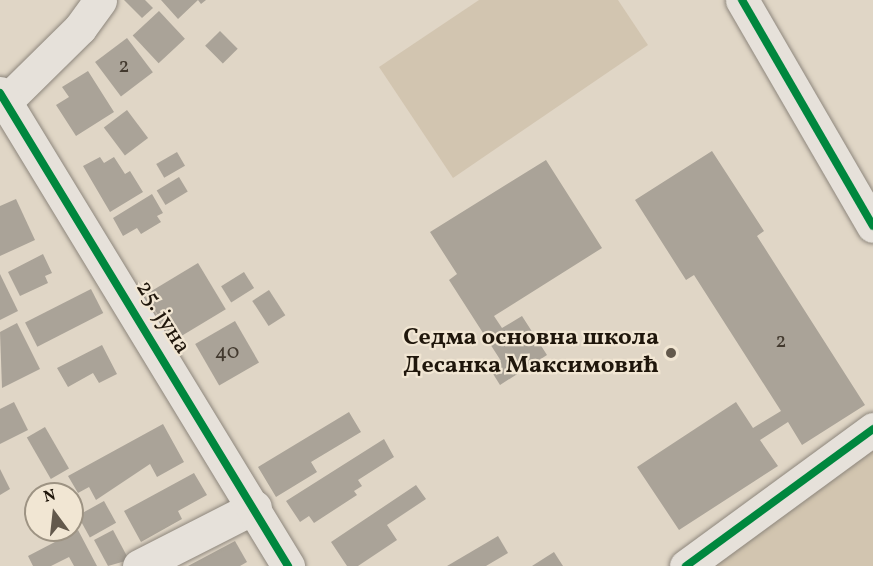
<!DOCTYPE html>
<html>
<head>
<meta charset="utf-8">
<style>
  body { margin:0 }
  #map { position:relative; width:873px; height:566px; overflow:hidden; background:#e0d6c6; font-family:Vollkorn,serif }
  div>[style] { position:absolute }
  .green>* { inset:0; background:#d2c5b0 }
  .building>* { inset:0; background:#aaa398; transform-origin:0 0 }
  .roads { filter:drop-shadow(0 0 2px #8d867c) drop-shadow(0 0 2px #8d867c) }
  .street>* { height:33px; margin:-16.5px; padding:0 16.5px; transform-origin:16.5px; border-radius:16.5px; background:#e6e1da }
  .secondary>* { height:33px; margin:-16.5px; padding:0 16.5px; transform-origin:16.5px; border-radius:16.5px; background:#e6e1da }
  .cycleway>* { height:8px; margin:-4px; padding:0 4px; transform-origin:4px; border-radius:4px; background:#00873e }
  .dots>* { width:16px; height:16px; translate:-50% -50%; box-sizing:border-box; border:3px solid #f1e6d3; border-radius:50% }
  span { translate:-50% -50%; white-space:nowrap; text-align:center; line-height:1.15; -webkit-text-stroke:4.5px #f1e6d3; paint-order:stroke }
  .number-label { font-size:21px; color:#42392e }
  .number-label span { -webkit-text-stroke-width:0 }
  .street-label { font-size:24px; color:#1f160b }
  .poi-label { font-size:24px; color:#1f160b; font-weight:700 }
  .right { translate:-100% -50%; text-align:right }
  .north { position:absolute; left:24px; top:482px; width:60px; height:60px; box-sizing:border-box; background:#f1e6d3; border:2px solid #9d9383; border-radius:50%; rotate:345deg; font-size:16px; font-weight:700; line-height:24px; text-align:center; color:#1f160b }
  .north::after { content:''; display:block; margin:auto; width:21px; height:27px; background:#63594c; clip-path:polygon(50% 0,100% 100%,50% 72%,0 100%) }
</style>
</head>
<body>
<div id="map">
  <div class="green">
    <i style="clip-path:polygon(479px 0,618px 0,648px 45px,453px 178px,379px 67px)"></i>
    <i style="clip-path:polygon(873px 448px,873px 566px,707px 566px)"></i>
  </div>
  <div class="building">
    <i style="clip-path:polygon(124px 0,145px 0,153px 8px,142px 18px)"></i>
    <i style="clip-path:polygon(161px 0,206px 0,201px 4px,198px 0,178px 19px)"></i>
    <i style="left:159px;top:11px;width:38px;height:36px;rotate:47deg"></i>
    <i style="left:220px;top:31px;width:25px;height:21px;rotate:45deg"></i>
    <i style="left:127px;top:38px;width:43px;height:40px;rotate:53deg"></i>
    <i style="clip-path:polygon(88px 71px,114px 112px,76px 136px,56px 105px,69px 97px,62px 87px)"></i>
    <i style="left:127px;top:110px;width:35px;height:29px;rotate:53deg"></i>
    <i style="clip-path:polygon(712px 151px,764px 231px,757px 236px,865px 405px,802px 445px,788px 422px,760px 440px,778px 466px,679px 530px,637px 467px,736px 402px,753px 428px,781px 411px,694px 275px,686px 280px,635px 200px)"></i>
    <i style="left:177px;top:152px;width:16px;height:24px;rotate:60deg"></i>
    <i style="clip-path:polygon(100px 157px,104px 163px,114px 157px,125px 174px,130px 171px,143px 192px,110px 212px,83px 166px)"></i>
    <i style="clip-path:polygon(546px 160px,602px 248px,494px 316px,502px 328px,522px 316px,547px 355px,500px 385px,490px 369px,501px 361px,449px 280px,457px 274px,430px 232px)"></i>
    <i style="left:179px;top:177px;width:17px;height:26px;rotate:59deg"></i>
    <i style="clip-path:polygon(152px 194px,163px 213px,157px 216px,161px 222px,141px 234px,137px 228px,123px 236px,113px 218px)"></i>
    <i style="clip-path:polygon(16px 199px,35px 240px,0 256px,0 206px)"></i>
    <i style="clip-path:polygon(43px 254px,52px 273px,45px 276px,48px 283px,20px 296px,8px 272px)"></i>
    <i style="left:198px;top:263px;width:54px;height:61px;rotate:59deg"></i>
    <i style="left:244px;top:272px;width:19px;height:27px;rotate:58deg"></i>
    <i style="clip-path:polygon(0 274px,18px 311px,0 320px)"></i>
    <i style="left:91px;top:289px;width:27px;height:74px;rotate:63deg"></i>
    <i style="left:269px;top:290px;width:30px;height:20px;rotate:57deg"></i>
    <i style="left:235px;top:321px;width:48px;height:46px;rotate:60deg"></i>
    <i style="clip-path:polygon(17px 323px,40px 369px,2px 388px,0 332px)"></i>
    <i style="clip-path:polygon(102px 345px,117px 374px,99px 383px,93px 373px,68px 387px,57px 368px)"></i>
    <i style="clip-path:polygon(14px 402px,28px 430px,0 444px,0 409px)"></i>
    <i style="clip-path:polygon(349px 412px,361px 432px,311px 462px,317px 472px,276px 497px,258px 467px)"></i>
    <i style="clip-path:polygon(163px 424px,184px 462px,157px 477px,150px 464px,96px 500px,89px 487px,78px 493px,68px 476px)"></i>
    <i style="left:45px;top:427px;width:48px;height:21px;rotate:60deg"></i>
    <i style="clip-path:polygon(384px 439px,394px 457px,358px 480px,362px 486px,354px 491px,357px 495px,314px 523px,309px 516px,300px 522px,286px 501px)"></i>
    <i style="clip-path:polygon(0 469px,10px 489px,0 495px)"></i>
    <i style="clip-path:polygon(194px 473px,207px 495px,178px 511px,182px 519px,141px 542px,124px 511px)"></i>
    <i style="clip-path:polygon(416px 485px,426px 499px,387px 525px,397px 540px,358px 566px,347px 566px,331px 542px)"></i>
    <i style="left:104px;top:501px;width:25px;height:30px;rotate:61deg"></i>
    <i style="clip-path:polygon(78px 530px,97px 566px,74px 566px,69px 557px,51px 566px,33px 566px,28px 556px)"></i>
    <i style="clip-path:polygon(113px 530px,129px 560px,108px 566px,94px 540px)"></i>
    <i style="clip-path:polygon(498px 536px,508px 553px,486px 566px,447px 566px)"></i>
    <i style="clip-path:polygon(235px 541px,247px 562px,240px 566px,188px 566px)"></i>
    <i style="clip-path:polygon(554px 552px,563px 566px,532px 566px)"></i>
  </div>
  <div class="roads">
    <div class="street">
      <i style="left:742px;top:0;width:261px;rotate:59.9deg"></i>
      <i style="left:6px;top:101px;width:104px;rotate:-44.6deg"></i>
      <i style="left:80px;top:28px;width:34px;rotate:-54deg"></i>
      <i style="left:139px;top:566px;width:130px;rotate:-27deg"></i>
      <i style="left:686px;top:566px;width:232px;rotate:-36.2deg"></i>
    </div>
    <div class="secondary">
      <i style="left:0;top:93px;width:554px;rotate:58.66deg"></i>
    </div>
  </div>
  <div class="cycleway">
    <i style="left:742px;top:0;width:261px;rotate:59.9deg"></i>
    <i style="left:0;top:93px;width:554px;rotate:58.66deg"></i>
    <i style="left:686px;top:566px;width:232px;rotate:-36.2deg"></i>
  </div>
  <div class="dots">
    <i style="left:671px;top:353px;background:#63594c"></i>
  </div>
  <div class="number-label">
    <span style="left:124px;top:67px">2</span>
    <span style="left:781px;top:342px">2</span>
    <span style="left:227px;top:353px">40</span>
  </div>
  <div class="street-label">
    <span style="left:162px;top:318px;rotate:58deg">25. јуна</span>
  </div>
  <div class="poi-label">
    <span class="right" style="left:659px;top:353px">Седма основна школа<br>Десанка Максимовић</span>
  </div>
  <div class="north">N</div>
</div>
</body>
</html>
